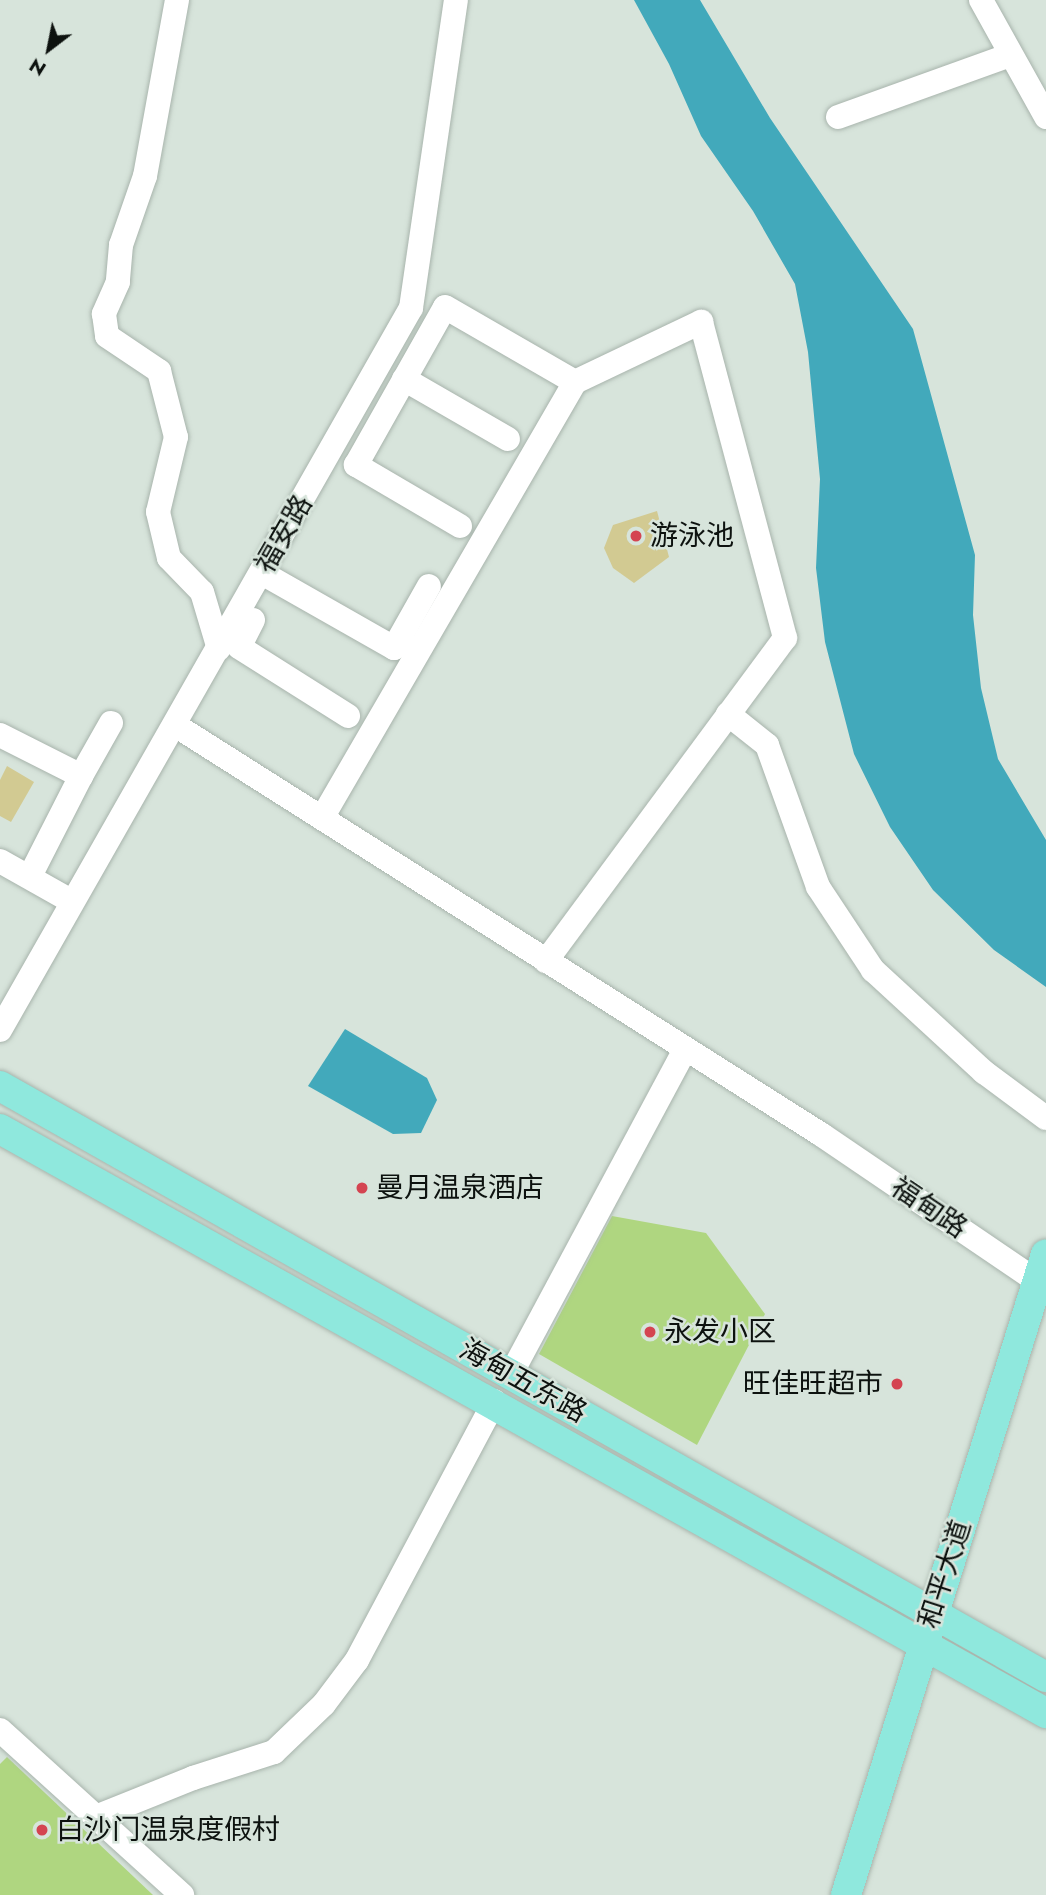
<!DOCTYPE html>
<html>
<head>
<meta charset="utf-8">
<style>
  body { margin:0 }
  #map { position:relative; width:1046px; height:1895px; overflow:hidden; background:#d7e4db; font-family:Jost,"Noto Sans SC",sans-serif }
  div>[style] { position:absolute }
  .green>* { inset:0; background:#d2ca92 }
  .water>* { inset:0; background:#42a9bb }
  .building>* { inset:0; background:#afd680 }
  .roads { filter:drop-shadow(0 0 2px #a8b4ac) drop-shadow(0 0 2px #a8b4ac) }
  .minor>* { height:24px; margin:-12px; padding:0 12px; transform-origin:12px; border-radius:12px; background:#fff }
  .major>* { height:30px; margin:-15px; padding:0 15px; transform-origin:15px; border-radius:15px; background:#8fe8dd }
  .dots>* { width:19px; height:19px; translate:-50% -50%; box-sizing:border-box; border:4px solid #d7e4db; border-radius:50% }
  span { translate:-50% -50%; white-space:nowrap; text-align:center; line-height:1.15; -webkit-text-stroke:5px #d7e4db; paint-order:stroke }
  .street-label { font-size:28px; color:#0d120f }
  .poi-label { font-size:28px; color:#0d120f }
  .left { translate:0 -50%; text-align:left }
  .right { translate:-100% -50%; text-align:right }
  .north { position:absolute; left:14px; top:14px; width:70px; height:70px; -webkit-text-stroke:5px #d7e4db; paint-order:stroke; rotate:212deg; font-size:19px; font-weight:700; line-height:28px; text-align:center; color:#0d120f }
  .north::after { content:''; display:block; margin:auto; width:24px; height:32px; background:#0d120f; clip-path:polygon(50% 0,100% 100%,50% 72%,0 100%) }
</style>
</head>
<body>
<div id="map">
  <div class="green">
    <i style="clip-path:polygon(657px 511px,669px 557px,634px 583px,613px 568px,604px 548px,613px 525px)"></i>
    <i style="clip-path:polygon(7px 766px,34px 782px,11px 822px,0 816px,0 780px)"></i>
  </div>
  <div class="water">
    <i style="clip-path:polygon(634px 0,700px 0,770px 118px,913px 329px,975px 555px,973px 615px,981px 688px,998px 759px,1046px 840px,1046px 987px,994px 950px,933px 890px,890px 827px,854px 754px,825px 642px,816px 568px,820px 479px,808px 352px,795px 284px,753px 211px,701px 136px,669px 64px)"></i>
    <i style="clip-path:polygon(345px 1029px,427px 1078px,437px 1100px,421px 1133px,393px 1134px,308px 1086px)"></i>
  </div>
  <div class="building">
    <i style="clip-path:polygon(612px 1216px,706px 1233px,765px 1314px,697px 1445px,539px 1354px)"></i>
    <i style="clip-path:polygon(7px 1757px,153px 1895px,0 1895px,0 1764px)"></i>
  </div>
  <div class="roads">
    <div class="minor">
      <i style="left:177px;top:0;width:179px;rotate:100.3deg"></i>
      <i style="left:145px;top:176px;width:73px;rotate:109.2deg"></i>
      <i style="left:121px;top:245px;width:37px;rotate:95deg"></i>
      <i style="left:118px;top:282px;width:35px;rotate:114deg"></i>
      <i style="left:104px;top:314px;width:22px;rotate:82deg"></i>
      <i style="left:107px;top:336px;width:63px;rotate:33.9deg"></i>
      <i style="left:159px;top:371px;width:68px;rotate:75.6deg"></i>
      <i style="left:176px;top:437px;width:77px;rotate:103.5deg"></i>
      <i style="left:158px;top:512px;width:47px;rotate:76.6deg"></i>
      <i style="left:169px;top:558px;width:47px;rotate:45.9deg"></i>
      <i style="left:202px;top:592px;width:59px;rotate:73.4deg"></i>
      <i style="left:981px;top:0;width:134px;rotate:60.9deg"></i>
      <i style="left:838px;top:117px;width:183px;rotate:-19.8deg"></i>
      <i style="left:404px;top:379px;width:120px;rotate:30deg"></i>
      <i style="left:460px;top:526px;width:121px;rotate:-149.6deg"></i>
      <i style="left:356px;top:465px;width:181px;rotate:-60.6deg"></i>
      <i style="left:445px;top:307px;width:150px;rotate:30deg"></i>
      <i style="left:262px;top:573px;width:152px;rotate:29.6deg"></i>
      <i style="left:394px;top:648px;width:71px;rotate:-60.6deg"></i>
      <i style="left:253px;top:620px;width:30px;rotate:117deg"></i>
      <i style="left:239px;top:647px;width:129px;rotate:32.3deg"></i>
      <i style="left:728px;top:714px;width:50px;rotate:38.5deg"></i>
      <i style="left:767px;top:745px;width:151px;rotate:70.2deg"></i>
      <i style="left:818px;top:887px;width:100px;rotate:56.5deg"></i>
      <i style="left:873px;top:970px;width:151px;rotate:42.6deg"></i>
      <i style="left:984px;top:1072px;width:77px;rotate:36.6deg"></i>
      <i style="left:175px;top:725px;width:766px;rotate:32.36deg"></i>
      <i style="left:822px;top:1135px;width:260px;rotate:34.2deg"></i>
      <i style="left:0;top:735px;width:91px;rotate:26.8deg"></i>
      <i style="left:81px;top:776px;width:112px;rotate:117deg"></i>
      <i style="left:81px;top:776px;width:61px;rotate:-60.5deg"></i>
      <i style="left:322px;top:818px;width:504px;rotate:-59.87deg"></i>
      <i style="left:575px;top:382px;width:140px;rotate:-25.5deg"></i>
      <i style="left:701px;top:322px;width:327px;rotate:75.1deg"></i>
      <i style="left:785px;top:638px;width:402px;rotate:126.5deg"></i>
      <i style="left:0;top:861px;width:81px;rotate:29.4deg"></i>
      <i style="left:0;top:1030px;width:831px;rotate:-60.35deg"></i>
      <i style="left:411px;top:308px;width:311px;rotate:-81.7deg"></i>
      <i style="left:511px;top:1374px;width:369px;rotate:-61.8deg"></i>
      <i style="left:0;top:1730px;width:246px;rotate:42.2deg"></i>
      <i style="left:96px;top:1817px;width:105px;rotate:-21.9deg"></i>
      <i style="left:193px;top:1778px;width:85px;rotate:-17.8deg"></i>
      <i style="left:274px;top:1752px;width:69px;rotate:-43.8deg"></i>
      <i style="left:324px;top:1704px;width:55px;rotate:-53.1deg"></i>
      <i style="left:357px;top:1660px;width:293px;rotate:-62deg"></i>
    </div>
    <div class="major">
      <i style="left:0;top:1086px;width:1201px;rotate:29.47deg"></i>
      <i style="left:0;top:1129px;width:1198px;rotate:29.18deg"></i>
      <i style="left:846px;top:1895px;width:671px;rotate:-72.67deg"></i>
    </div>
  </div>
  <div class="dots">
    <i style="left:636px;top:536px;background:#d44451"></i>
    <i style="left:362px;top:1188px;background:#d44451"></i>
    <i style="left:650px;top:1332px;background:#d44451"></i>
    <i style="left:897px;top:1384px;background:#d44451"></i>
    <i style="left:42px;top:1830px;background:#d44451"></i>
  </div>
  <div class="street-label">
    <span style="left:284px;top:534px;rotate:-60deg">福安路</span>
    <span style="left:929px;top:1208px;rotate:34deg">福甸路</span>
    <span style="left:523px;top:1381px;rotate:29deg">海甸五东路</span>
    <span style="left:945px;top:1574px;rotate:-72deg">和平大道</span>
  </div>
  <div class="poi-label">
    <span class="left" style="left:650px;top:536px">游泳池</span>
    <span class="left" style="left:376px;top:1188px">曼月温泉酒店</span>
    <span class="left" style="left:664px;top:1332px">永发小区</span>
    <span class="right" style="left:883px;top:1384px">旺佳旺超市</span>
    <span class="left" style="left:56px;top:1830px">白沙门温泉度假村</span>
  </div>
  <div class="north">N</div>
</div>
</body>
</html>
